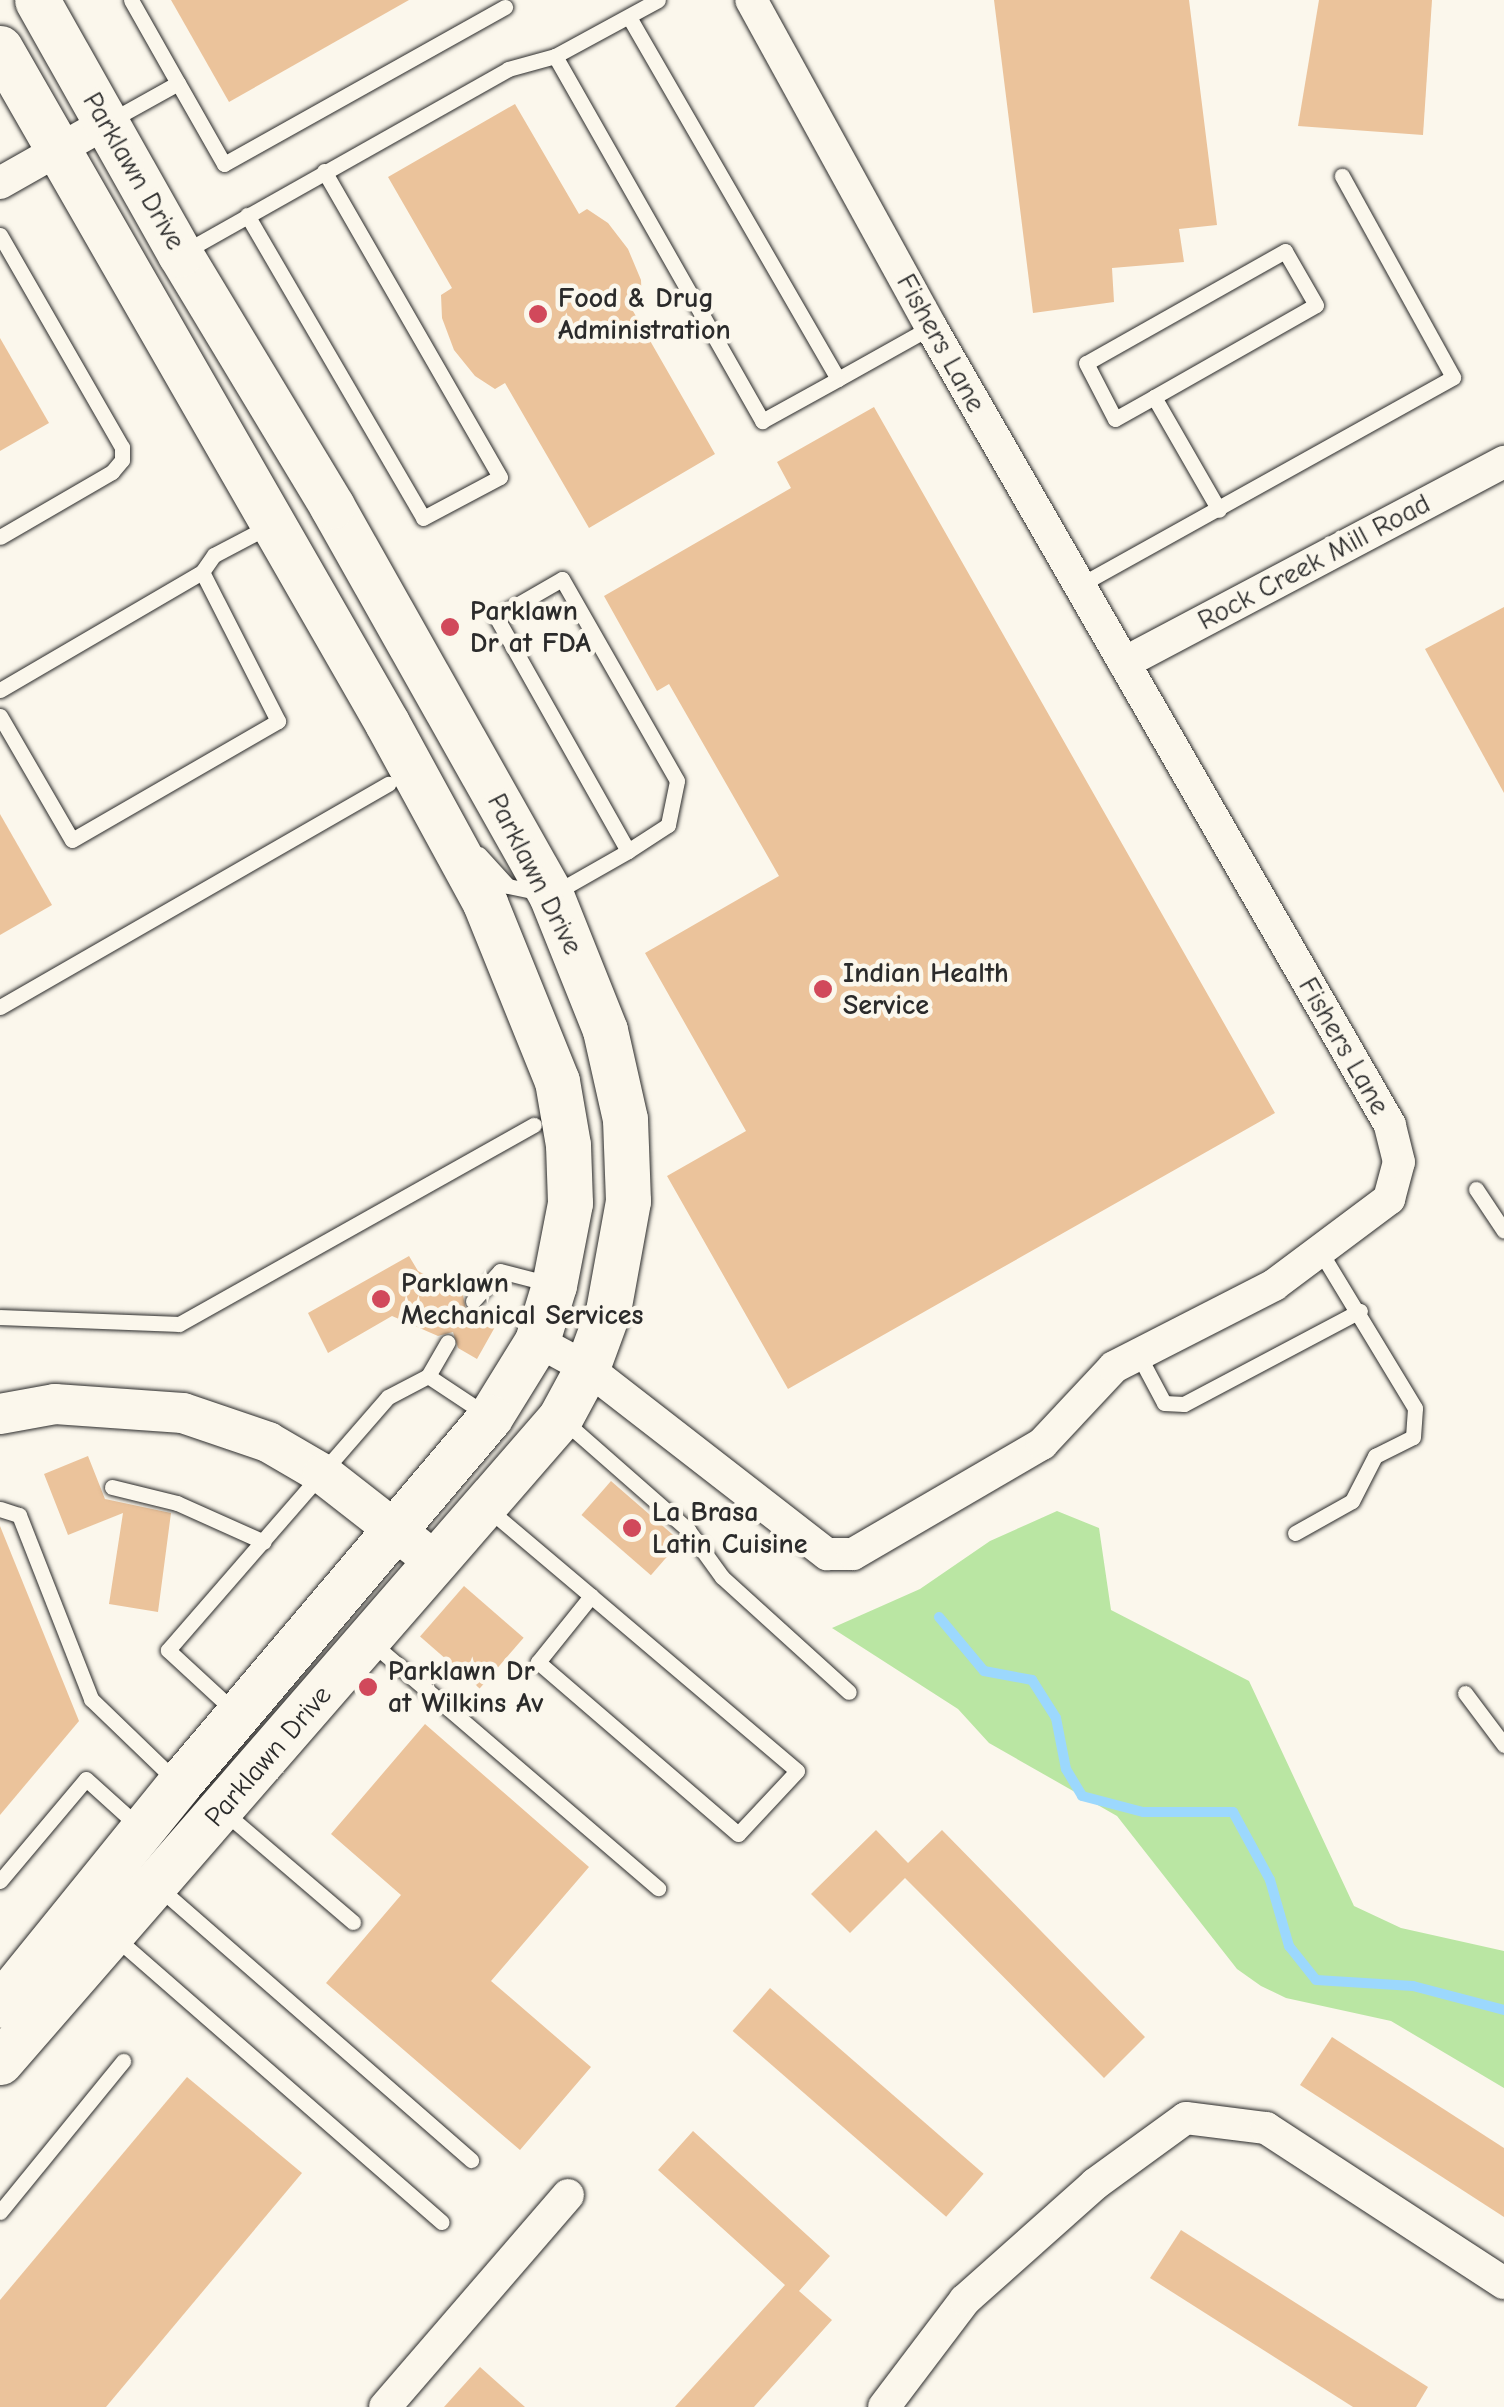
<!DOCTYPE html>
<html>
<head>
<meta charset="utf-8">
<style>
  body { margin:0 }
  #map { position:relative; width:1504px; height:2407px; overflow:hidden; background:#fbf7ec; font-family:"Comic Neue",sans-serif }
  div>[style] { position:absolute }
  .green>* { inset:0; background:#bae6a3 }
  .stream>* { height:10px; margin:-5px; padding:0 5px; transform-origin:5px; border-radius:5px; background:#9cd8fd }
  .building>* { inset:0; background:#ebc39b; transform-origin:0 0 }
  .roads { filter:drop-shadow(0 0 2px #2b2b2b) drop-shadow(0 0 2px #2b2b2b) }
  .service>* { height:15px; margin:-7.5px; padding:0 7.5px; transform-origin:7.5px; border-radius:7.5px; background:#fbf7ec }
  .minor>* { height:32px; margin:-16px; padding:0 16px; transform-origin:16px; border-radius:16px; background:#fbf7ec }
  .tertiary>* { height:40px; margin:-20px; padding:0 20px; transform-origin:20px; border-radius:20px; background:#fbf7ec }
  .secondary>* { height:45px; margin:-22.5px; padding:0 22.5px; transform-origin:22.5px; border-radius:22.5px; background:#fbf7ec }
  .dots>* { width:28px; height:28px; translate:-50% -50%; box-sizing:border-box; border:5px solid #fbf7ec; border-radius:50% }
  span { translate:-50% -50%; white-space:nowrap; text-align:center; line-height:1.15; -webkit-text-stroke:9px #fbf7ec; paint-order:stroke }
  .street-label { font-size:28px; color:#2b2b2b }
  .poi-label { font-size:28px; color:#2b2b2b; font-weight:700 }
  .left { translate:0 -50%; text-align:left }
</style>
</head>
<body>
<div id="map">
  <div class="green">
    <i style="clip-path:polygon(1057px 1511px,1099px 1528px,1111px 1610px,1249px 1681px,1354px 1906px,1401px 1928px,1504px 1951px,1504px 2088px,1391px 2021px,1286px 1998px,1261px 1986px,1237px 1969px,1117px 1816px,989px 1743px,958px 1709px,832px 1628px,920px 1589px,990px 1541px)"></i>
  </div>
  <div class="stream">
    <i style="left:939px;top:1617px;width:70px;rotate:50.2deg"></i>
    <i style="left:984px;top:1671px;width:49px;rotate:10.6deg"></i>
    <i style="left:1032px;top:1680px;width:45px;rotate:57.7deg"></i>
    <i style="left:1056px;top:1718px;width:52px;rotate:78.9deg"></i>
    <i style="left:1066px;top:1769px;width:31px;rotate:59deg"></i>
    <i style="left:1082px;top:1796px;width:63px;rotate:14.7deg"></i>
    <i style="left:1143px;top:1812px;width:90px"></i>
    <i style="left:1233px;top:1812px;width:77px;rotate:61.4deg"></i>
    <i style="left:1270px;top:1880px;width:69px;rotate:73.9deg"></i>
    <i style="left:1289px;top:1946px;width:43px;rotate:51.5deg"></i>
    <i style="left:1316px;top:1980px;width:97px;rotate:3.5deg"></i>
    <i style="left:1413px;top:1986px;width:94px;rotate:14.8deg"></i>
  </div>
  <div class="building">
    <i style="clip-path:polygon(171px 0,409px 0,229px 102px)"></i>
    <i style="clip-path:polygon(994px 0,1189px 0,1217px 225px,1179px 229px,1184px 262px,1112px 268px,1114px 302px,1033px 313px)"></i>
    <i style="clip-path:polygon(1319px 0,1432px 0,1423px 135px,1298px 126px)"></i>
    <i style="clip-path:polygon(515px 104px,579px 214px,587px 209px,608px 223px,628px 249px,641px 280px,642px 305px,633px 311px,715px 454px,589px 528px,505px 383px,495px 389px,475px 376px,454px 350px,442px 318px,441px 295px,452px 288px,388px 177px)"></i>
    <i style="clip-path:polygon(0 338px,49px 423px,0 451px)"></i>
    <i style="clip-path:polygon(874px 407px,1275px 1113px,788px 1389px,667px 1176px,746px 1131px,645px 953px,779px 876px,669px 684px,657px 691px,604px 596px,791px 488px,777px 462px)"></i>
    <i style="clip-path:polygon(1504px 607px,1504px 793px,1425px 649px)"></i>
    <i style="clip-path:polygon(0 814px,52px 905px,0 935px)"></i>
    <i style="clip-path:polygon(409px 1256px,418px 1271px,463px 1295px,466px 1310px,483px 1307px,500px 1318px,477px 1359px,458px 1348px,453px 1332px,438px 1336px,392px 1316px,328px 1353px,308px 1313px)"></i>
    <i style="clip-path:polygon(88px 1456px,105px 1499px,171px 1513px,158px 1612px,109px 1604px,123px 1513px,68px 1535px,44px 1474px)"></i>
    <i style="left:611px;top:1481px;width:92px;height:45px;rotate:41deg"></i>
    <i style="clip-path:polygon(0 1526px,79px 1721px,0 1815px)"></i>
    <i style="left:464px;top:1586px;width:79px;height:67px;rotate:41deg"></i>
    <i style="clip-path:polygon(425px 1724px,589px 1867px,491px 1981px,591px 2067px,520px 2150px,326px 1983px,401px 1895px,331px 1834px)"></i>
    <i style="clip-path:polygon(876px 1830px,908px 1863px,942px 1830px,1145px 2037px,1104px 2078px,905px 1878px,850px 1933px,811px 1894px)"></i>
    <i style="left:770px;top:1988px;width:283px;height:57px;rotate:41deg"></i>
    <i style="clip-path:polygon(1332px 2037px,1504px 2148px,1504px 2217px,1300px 2085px)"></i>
    <i style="clip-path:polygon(187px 2077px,302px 2173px,106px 2407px,0 2407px,0 2300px)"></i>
    <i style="clip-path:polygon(693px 2131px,830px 2256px,799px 2291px,832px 2320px,754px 2407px,675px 2407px,785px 2285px,658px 2170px)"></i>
    <i style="clip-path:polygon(1181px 2230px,1428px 2387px,1416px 2407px,1353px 2407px,1150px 2278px)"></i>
    <i style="clip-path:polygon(480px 2367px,525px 2407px,444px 2407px)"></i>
  </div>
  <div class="roads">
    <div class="service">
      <i style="left:131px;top:0;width:95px;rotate:60.5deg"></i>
      <i style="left:629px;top:17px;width:418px;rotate:60deg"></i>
      <i style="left:838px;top:379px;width:107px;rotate:-29.2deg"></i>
      <i style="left:555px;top:56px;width:420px;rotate:60.4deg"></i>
      <i style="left:762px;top:421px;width:87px;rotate:-28.9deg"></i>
      <i style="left:108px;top:122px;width:80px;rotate:-29.1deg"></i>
      <i style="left:178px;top:83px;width:93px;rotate:60.4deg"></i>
      <i style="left:224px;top:164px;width:322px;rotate:-29.2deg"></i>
      <i style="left:247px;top:215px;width:350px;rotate:59.8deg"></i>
      <i style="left:423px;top:518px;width:87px;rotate:-28deg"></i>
      <i style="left:500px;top:477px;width:353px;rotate:-119.9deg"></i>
      <i style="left:0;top:235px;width:245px;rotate:60.1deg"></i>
      <i style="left:122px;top:447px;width:13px;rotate:90deg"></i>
      <i style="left:122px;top:460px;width:16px;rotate:130deg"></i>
      <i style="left:112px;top:472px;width:129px;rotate:149.9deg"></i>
      <i style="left:182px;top:253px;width:374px;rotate:-29.4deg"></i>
      <i style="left:508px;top:69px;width:49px;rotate:-15.5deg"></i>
      <i style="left:555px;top:56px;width:117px;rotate:-28.5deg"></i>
      <i style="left:1154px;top:397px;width:186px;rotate:-29.6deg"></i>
      <i style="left:1316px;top:305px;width:62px;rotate:-119.9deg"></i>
      <i style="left:1285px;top:251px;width:228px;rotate:150.6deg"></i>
      <i style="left:1086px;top:363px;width:63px;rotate:62.6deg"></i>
      <i style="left:1115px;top:419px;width:45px;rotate:-29.4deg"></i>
      <i style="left:1154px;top:397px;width:130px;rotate:60.1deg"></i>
      <i style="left:1080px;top:585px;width:427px;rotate:-29.1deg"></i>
      <i style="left:1453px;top:377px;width:230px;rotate:-118.9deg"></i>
      <i style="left:0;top:690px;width:234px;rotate:-30.3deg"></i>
      <i style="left:202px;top:572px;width:21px;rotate:-55deg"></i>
      <i style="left:214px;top:555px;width:60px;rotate:-27.8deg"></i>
      <i style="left:0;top:716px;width:143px;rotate:59.9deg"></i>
      <i style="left:72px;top:840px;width:238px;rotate:-30deg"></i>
      <i style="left:278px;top:721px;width:167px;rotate:-117deg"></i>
      <i style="left:479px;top:854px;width:43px;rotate:47.8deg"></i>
      <i style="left:508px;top:886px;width:44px;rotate:11.8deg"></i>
      <i style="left:551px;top:895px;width:89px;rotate:-29.7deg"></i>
      <i style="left:628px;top:851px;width:269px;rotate:-119.4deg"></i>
      <i style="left:496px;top:617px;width:76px;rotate:-29.9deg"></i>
      <i style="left:562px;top:579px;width:232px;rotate:60.3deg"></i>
      <i style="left:677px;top:781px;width:45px;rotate:101.6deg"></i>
      <i style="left:668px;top:825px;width:48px;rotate:147deg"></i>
      <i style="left:0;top:1007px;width:448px;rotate:-29.9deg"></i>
      <i style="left:1476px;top:1189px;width:50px;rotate:56.3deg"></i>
      <i style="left:473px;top:1301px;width:40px;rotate:-48deg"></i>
      <i style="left:500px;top:1271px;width:52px;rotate:14.6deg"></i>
      <i style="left:0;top:1317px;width:179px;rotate:2.2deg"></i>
      <i style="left:179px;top:1324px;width:407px;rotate:-29.3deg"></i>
      <i style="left:1138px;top:1354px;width:55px;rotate:62deg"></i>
      <i style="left:1164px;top:1403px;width:20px;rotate:3deg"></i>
      <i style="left:1184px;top:1404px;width:199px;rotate:-27.9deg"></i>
      <i style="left:428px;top:1376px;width:39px;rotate:-60deg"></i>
      <i style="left:563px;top:1420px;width:167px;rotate:41.3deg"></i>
      <i style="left:688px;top:1530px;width:58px;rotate:54.1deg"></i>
      <i style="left:722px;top:1577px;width:171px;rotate:42.2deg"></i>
      <i style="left:112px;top:1487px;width:67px;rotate:13.8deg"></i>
      <i style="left:177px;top:1503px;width:95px;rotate:24.1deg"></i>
      <i style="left:487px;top:1508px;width:136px;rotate:40.2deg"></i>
      <i style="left:591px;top:1596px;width:270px;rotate:40.3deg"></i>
      <i style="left:797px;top:1771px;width:86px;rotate:133.1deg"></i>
      <i style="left:738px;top:1834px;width:264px;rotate:-139.3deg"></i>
      <i style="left:538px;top:1662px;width:85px;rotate:-51.2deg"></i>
      <i style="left:0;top:1509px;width:20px;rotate:18deg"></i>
      <i style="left:19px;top:1515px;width:198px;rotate:68.6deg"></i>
      <i style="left:91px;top:1699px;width:118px;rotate:44deg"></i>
      <i style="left:1295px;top:1533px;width:65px;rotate:-29.3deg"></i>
      <i style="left:1352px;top:1501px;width:51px;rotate:-62.9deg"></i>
      <i style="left:1375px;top:1456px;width:42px;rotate:-26.6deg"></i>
      <i style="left:1413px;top:1437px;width:29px;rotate:-86deg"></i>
      <i style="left:1415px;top:1408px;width:184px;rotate:-121.2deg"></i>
      <i style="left:372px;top:1643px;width:377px;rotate:40.6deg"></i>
      <i style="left:1465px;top:1693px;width:65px;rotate:53.1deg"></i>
      <i style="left:234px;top:1711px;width:90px;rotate:-137.3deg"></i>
      <i style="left:168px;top:1650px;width:335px;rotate:-49deg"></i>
      <i style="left:388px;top:1397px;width:45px;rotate:-27.7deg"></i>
      <i style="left:428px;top:1376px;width:71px;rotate:33.5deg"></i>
      <i style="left:223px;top:1811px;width:171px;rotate:40.5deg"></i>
      <i style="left:0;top:1881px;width:133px;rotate:-49.9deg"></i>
      <i style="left:86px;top:1779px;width:70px;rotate:42.1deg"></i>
      <i style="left:157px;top:1886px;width:417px;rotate:41.1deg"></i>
      <i style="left:116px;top:1938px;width:432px;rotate:41.1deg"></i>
      <i style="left:0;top:2212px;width:195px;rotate:-50.8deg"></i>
    </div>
    <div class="minor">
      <i style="left:0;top:183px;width:122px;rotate:-29.5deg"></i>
      <i style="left:1124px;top:663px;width:430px;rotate:-27.9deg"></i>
      <i style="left:537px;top:1341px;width:57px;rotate:28.4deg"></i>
      <i style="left:587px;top:1368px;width:304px;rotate:37.8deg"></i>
      <i style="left:827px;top:1554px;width:26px"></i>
      <i style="left:853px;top:1554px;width:219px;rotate:-30.2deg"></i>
      <i style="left:1042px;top:1444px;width:105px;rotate:-46.9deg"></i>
      <i style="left:1114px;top:1367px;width:180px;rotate:-27.1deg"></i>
      <i style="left:1274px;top:1285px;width:144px;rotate:-36.8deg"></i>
      <i style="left:1389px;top:1199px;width:38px;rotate:-75deg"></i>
      <i style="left:1399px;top:1162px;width:38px;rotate:-104deg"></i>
      <i style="left:1390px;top:1125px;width:921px;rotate:-119.91deg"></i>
      <i style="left:931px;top:327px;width:373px;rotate:-118.8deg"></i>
      <i style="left:385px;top:2407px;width:280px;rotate:-49.2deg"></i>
      <i style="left:884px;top:2407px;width:134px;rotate:-52.9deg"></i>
      <i style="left:965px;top:2300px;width:174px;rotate:-41.7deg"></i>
      <i style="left:1095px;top:2184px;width:112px;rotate:-36deg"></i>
      <i style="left:1186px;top:2118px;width:81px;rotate:7.1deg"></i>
      <i style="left:1266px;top:2128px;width:284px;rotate:33.1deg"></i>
    </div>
    <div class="tertiary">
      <i style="left:0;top:1414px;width:56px;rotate:-10.3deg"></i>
      <i style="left:55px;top:1404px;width:128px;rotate:4deg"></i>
      <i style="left:183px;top:1413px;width:90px;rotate:18.8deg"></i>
      <i style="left:268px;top:1442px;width:64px;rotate:30.2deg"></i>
      <i style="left:323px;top:1474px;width:145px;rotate:38deg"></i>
    </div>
    <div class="secondary">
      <i style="left:0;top:48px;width:778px;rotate:60.17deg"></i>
      <i style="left:387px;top:723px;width:205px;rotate:61.4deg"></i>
      <i style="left:485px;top:903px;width:192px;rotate:68deg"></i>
      <i style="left:557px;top:1081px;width:65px;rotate:80.2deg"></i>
      <i style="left:568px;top:1145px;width:58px;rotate:88deg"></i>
      <i style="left:570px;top:1203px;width:84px;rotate:101deg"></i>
      <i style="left:554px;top:1285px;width:59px;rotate:106.9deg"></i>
      <i style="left:537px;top:1341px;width:89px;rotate:121.7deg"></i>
      <i style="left:490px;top:1417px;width:481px;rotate:130.3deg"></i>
      <i style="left:179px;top:1784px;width:284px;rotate:129deg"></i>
      <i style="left:0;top:2062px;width:853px;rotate:-48.99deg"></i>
      <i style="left:560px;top:1418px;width:57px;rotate:-61.6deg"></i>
      <i style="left:587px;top:1368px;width:61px;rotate:-69.8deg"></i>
      <i style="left:608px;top:1311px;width:112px;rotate:-79.7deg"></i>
      <i style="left:628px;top:1201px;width:82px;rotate:-92.1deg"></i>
      <i style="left:625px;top:1119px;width:91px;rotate:-102.7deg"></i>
      <i style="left:605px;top:1030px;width:145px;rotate:-111.8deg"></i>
      <i style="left:551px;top:895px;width:446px;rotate:-119.4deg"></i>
      <i style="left:332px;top:506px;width:294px;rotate:-121.1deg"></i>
      <i style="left:180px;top:254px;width:291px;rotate:-119.4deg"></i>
    </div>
  </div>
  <div class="dots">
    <i style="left:538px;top:314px;background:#d1495b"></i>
    <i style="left:450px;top:627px;background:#d1495b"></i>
    <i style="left:823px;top:989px;background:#d1495b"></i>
    <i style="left:381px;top:1299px;background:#d1495b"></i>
    <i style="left:632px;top:1528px;background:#d1495b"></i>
    <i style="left:368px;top:1687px;background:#d1495b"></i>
  </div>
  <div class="street-label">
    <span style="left:134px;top:171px;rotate:60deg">Parklawn Drive</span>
    <span style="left:941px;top:343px;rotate:61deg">Fishers Lane</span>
    <span style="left:1314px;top:562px;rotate:-28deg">Rock Creek Mill Road</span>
    <span style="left:535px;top:874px;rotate:63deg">Parklawn Drive</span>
    <span style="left:1344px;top:1046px;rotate:60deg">Fishers Lane</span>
    <span style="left:268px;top:1756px;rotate:-49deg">Parklawn Drive</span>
  </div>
  <div class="poi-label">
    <span class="left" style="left:558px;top:314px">Food &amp; Drug<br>Administration</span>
    <span class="left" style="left:470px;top:627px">Parklawn<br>Dr at FDA</span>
    <span class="left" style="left:843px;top:989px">Indian Health<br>Service</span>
    <span class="left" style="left:401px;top:1299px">Parklawn<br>Mechanical Services</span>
    <span class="left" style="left:652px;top:1528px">La Brasa<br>Latin Cuisine</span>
    <span class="left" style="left:388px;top:1687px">Parklawn Dr<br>at Wilkins Av</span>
  </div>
</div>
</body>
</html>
